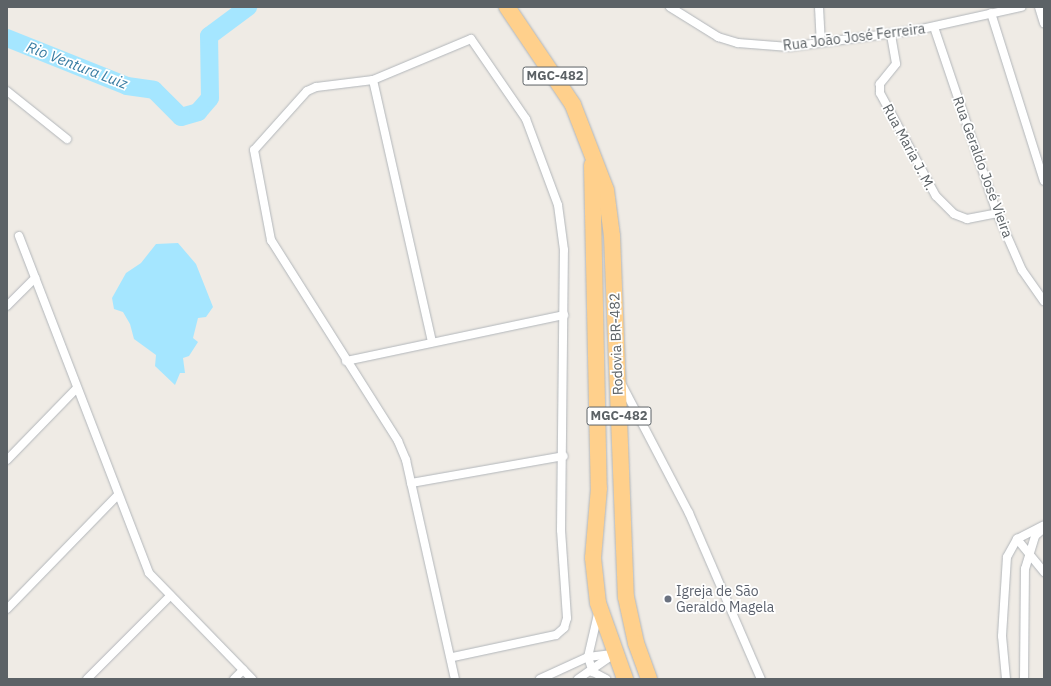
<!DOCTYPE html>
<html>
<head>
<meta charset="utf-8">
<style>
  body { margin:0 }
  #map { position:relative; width:1051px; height:686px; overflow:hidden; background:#efebe5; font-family:"IBM Plex Sans",sans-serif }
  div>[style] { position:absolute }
  .water>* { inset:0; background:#a5e6ff }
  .river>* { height:18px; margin:-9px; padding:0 9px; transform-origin:9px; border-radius:9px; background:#a5e6ff }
  .roads { filter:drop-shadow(0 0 1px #b2b6ba) drop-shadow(0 0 1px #b2b6ba) }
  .street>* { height:8px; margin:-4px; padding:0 4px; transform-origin:4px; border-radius:4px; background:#fff }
  .highway>* { height:16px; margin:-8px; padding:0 8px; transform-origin:8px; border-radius:8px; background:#ffd08c }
  .dots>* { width:11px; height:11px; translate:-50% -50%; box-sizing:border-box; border:2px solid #fff; border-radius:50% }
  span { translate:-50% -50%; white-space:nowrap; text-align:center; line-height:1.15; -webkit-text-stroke:3.5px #fff; paint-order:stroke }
  .shield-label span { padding:1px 3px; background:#fff; border:1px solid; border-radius:3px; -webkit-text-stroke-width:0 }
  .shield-label { font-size:13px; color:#5c6266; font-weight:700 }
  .street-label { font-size:14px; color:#5c6266 }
  .worship-label { font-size:14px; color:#5b616d }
  .left { translate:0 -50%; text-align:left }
  .water-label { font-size:15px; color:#397da3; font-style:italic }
  .frame { position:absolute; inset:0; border:8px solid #5c6266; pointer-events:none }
</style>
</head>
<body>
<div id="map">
  <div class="water">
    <i style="clip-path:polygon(178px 243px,196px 264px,213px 307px,206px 317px,198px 318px,193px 338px,198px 342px,189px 356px,183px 358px,185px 373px,180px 373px,175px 385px,155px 366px,156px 355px,134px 339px,130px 324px,123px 312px,114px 309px,112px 298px,126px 273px,141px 263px,156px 244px)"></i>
  </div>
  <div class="river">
    <i style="left:7px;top:38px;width:129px;rotate:21.8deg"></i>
    <i style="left:127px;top:86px;width:27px;rotate:8deg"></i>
    <i style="left:154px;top:90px;width:38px;rotate:45deg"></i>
    <i style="left:181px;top:117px;width:18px;rotate:-16deg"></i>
    <i style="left:198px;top:112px;width:18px;rotate:-49deg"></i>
    <i style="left:210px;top:98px;width:62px;rotate:-90.9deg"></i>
    <i style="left:209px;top:36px;width:49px;rotate:-36.6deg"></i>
  </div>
  <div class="roads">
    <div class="street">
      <i style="left:670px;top:7px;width:57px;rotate:32deg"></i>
      <i style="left:718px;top:37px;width:21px;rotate:17deg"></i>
      <i style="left:738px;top:43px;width:51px;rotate:4.5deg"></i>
      <i style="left:789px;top:47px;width:129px;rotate:-7.6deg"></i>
      <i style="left:917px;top:30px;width:107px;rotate:-12.5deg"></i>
      <i style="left:819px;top:7px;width:34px;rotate:87deg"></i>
      <i style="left:1039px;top:7px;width:17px;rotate:73deg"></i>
      <i style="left:991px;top:13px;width:176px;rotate:72.5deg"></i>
      <i style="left:934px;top:27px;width:196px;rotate:71.3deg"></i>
      <i style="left:997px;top:213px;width:62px;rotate:66.3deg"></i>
      <i style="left:1022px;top:270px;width:38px;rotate:55deg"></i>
      <i style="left:891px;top:35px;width:29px;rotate:80deg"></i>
      <i style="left:896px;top:64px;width:26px;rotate:129deg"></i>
      <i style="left:880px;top:84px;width:9px;rotate:90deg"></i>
      <i style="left:880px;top:93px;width:117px;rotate:61.5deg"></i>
      <i style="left:936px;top:196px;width:25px;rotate:45deg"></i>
      <i style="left:954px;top:214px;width:14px;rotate:21deg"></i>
      <i style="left:967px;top:219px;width:31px;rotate:-11deg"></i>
      <i style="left:373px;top:80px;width:268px;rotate:77.3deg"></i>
      <i style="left:7px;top:91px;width:77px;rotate:38.7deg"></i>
      <i style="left:19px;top:236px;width:361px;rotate:68.9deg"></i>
      <i style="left:149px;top:573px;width:148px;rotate:45.8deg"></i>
      <i style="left:7px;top:306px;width:40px;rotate:-45deg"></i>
      <i style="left:346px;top:361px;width:223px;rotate:-11.9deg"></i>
      <i style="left:622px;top:385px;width:144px;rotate:62.4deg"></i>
      <i style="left:689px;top:513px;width:181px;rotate:66.6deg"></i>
      <i style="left:7px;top:460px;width:100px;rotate:-45.8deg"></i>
      <i style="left:411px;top:483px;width:155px;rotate:-10deg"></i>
      <i style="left:1017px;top:539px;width:43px;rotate:50.7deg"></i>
      <i style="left:7px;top:609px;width:159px;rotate:-45.8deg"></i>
      <i style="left:598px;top:614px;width:44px;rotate:103.1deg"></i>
      <i style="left:588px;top:657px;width:16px;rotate:72deg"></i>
      <i style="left:593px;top:672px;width:15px;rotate:28deg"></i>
      <i style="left:453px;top:657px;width:105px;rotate:-12.1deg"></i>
      <i style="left:556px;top:635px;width:11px;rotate:-41deg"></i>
      <i style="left:564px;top:628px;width:10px;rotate:-73deg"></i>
      <i style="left:567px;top:618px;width:88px;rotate:-93.9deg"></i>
      <i style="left:561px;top:530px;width:280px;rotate:-89.4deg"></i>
      <i style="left:564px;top:250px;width:45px;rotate:-97.6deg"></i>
      <i style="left:558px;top:205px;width:92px;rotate:-110.4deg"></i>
      <i style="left:526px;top:119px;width:97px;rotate:-124.5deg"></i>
      <i style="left:471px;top:39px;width:106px;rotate:157.3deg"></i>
      <i style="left:373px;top:80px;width:57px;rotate:173deg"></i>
      <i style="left:316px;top:87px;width:10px;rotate:156deg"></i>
      <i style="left:307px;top:91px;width:79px;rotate:131.9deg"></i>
      <i style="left:254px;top:150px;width:92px;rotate:79.3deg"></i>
      <i style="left:271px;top:240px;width:238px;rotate:57.7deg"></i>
      <i style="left:398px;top:441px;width:21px;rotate:67deg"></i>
      <i style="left:406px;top:460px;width:224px;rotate:77.4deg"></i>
      <i style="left:87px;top:679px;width:116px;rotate:-45deg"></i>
      <i style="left:234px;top:679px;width:13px;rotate:-45deg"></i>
      <i style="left:540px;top:679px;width:53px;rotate:-24.6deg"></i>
      <i style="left:588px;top:657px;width:26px;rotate:-7deg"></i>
      <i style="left:578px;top:679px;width:44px;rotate:-34.8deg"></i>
      <i style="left:1006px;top:679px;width:43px;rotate:-95.3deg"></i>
      <i style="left:1002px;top:636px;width:79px;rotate:-86.4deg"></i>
      <i style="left:1007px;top:557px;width:21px;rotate:-61deg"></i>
      <i style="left:1017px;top:539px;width:30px;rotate:-27deg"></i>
      <i style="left:1024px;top:679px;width:110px;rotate:-89.5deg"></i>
      <i style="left:1025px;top:569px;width:34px;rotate:-73deg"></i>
      <i style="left:1035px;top:536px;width:11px;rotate:-41deg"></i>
    </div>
    <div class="highway">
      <i style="left:507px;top:7px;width:118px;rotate:56deg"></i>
      <i style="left:573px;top:105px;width:91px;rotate:68.8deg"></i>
      <i style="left:606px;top:190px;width:46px;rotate:82.6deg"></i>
      <i style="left:612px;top:236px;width:361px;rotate:87.8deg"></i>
      <i style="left:626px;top:597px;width:47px;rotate:77.7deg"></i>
      <i style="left:636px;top:643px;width:38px;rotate:70deg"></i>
      <i style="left:592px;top:165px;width:323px;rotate:88.8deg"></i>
      <i style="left:599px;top:488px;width:70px;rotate:94.9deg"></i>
      <i style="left:593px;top:558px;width:45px;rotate:83.7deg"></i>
      <i style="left:598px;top:603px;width:81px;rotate:70.4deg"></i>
    </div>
  </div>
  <div class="dots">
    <i style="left:668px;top:599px;background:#6b7280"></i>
  </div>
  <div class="shield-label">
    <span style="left:555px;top:76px">MGC-482</span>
    <span style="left:619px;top:416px">MGC-482</span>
  </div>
  <div class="street-label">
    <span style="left:854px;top:37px;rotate:-7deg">Rua João José Ferreira</span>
    <span style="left:909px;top:147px;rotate:62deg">Rua Maria J. M.</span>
    <span style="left:983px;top:167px;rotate:70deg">Rua Geraldo José Vieira</span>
    <span style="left:616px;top:344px;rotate:-92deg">Rodovia BR-482</span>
  </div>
  <div class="worship-label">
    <span class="left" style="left:676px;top:599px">Igreja de São<br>Geraldo Magela</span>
  </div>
  <div class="water-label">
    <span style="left:77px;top:65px;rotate:21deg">Rio Ventura Luiz</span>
  </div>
  <div class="frame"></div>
</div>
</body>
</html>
